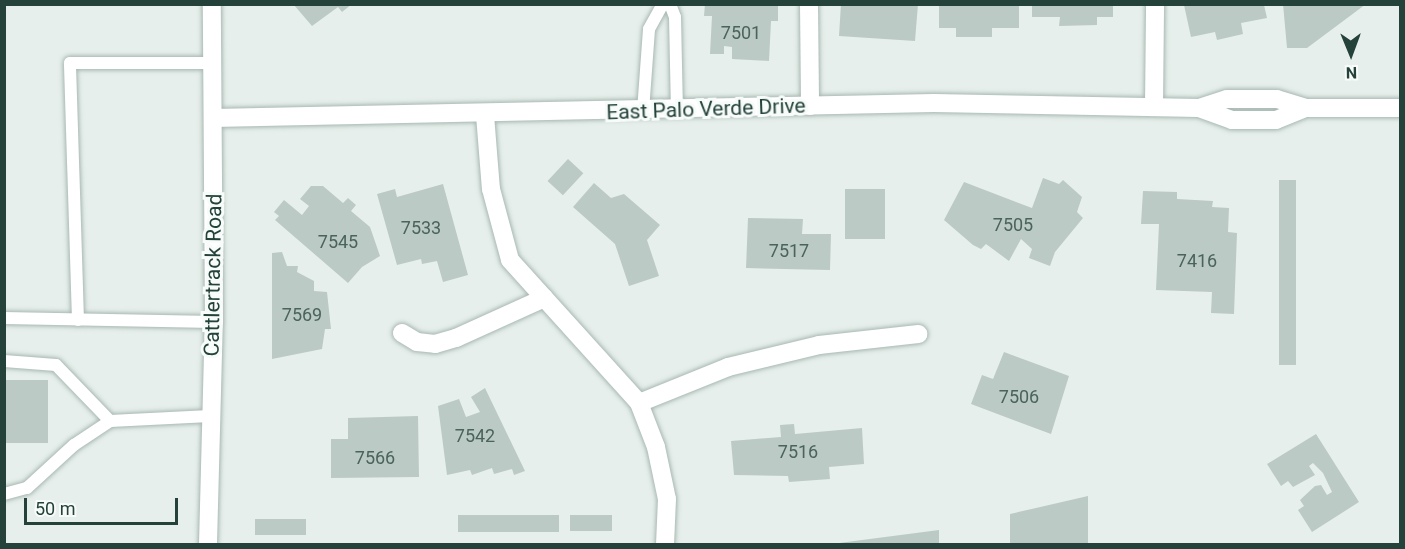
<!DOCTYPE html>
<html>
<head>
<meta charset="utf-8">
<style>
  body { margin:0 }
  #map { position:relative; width:1405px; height:549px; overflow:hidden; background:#e6efeb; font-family:Roboto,sans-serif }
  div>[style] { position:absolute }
  .building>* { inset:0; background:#bbcac4; transform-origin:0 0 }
  .roads { filter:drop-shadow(0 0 2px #a8b8b2) drop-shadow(0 0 2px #a8b8b2) }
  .lane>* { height:12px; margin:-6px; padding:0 6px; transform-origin:6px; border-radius:6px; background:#fff }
  .street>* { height:18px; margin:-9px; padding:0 9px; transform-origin:9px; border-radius:9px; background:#fff }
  span { translate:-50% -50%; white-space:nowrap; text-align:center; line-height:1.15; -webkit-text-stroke:6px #f7fbf9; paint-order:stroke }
  .number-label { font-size:18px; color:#4a645c }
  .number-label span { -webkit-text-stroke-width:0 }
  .street-label { font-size:21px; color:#24423a }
  .frame { position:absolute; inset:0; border:6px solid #24423a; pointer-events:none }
  .north { position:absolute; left:1321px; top:24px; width:60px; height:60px; -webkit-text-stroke:4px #f7fbf9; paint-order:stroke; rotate:179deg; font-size:16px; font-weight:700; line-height:24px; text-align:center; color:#24423a }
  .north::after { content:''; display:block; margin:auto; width:21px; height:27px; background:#24423a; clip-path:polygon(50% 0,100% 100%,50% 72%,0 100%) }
  .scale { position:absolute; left:24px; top:498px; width:154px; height:27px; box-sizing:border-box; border:3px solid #24423a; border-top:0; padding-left:8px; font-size:18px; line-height:21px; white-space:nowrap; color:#24423a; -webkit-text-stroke:4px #f7fbf9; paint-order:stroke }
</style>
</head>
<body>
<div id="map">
  <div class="building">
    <i style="clip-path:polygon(352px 4px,342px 12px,338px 7px,312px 26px,294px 5px)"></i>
    <i style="clip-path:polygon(705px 4px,778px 4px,778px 21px,771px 21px,769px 61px,732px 59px,732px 47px,724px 46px,724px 54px,710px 54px,712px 16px,704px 16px)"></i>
    <i style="clip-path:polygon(841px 4px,918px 4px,915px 41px,839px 36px)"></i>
    <i style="clip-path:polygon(939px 4px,1019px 4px,1019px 28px,992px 28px,992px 37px,956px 37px,956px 28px,939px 28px)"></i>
    <i style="clip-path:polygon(1032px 4px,1113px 4px,1113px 17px,1097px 17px,1097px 25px,1059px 26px,1060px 17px,1032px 17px)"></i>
    <i style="clip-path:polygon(1283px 4px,1366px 4px,1307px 48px,1287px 48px)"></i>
    <i style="clip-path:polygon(1184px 5px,1264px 5px,1267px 18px,1241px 23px,1243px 34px,1217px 40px,1215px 32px,1191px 37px)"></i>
    <i style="left:568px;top:159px;width:21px;height:30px;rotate:43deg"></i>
    <i style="clip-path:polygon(1043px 178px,1059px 184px,1063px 180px,1082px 197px,1077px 212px,1083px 218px,1055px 252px,1050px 266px,1029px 258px,1032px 249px,1021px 239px,1009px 261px,986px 244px,981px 249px,973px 245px,944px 220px,964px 182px,1032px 208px)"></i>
    <i style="left:1279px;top:180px;width:17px;height:185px"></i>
    <i style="clip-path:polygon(594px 183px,611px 198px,624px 194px,660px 225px,647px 240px,659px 276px,629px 286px,615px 244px,573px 207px)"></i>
    <i style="clip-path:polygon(443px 184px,468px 275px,443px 282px,437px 261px,422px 264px,421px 259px,397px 265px,377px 194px,395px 189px,397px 197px)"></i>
    <i style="clip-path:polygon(311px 186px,323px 186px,343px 203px,348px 198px,356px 205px,351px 211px,370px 227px,380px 256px,362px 267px,348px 283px,275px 220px,279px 216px,274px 212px,284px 200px,302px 215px,309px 206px,300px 199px)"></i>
    <i style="left:845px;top:189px;width:40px;height:50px"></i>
    <i style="clip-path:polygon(1143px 191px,1177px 192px,1177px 199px,1213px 201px,1212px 207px,1229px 208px,1228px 232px,1237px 233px,1234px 314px,1211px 313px,1212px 292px,1156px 290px,1159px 224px,1141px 224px)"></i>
    <i style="clip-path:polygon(748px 218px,803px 219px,802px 234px,831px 234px,830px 270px,746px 268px)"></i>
    <i style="clip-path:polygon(282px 252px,287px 266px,298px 266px,297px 272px,314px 281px,314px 291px,327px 292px,331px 329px,325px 329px,322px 349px,272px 359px,272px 253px)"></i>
    <i style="clip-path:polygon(1004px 352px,1069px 376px,1051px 434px,971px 404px,982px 375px,993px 379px)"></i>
    <i style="left:48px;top:380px;width:63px;height:44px;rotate:90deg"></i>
    <i style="clip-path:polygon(485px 388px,525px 471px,514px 475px,512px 469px,494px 474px,492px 468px,472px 475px,470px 470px,447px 475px,438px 406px,459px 399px,466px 417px,480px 412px,471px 397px)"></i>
    <i style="clip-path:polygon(418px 416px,419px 477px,331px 478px,331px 439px,348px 439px,348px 418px)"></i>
    <i style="clip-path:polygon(794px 424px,795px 434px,862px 428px,864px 464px,829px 467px,830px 479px,789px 482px,788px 476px,734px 475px,731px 441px,781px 437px,780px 425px)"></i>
    <i style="clip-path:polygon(1316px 434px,1359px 502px,1312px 532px,1298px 510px,1304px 506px,1300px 500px,1315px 486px,1321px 485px,1327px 495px,1332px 492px,1323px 473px,1313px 463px,1309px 466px,1315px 475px,1293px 487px,1288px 481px,1281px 486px,1267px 464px)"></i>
    <i style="clip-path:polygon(1088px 496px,1088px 544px,1010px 544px,1010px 514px)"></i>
    <i style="left:458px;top:515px;width:101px;height:17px"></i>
    <i style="left:570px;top:515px;width:42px;height:16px"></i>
    <i style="left:306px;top:519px;width:16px;height:51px;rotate:90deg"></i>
    <i style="clip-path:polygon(939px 530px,939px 544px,839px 544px,839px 543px)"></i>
  </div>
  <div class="roads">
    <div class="lane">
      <i style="left:670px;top:4px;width:14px;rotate:69deg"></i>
      <i style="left:675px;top:17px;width:94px;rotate:88.8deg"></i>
      <i style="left:643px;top:111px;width:82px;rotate:-85.8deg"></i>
      <i style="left:649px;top:29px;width:29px;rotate:-61deg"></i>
      <i style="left:4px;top:318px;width:210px;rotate:1.1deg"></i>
      <i style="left:78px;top:320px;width:257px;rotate:-91.8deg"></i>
      <i style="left:70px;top:63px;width:143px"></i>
      <i style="left:4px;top:361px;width:52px;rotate:4.4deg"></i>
      <i style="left:56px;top:365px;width:78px;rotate:46deg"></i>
      <i style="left:4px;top:494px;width:24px;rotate:-15deg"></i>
      <i style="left:27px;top:488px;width:64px;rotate:-42.5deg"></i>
      <i style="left:74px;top:445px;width:43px;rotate:-33.7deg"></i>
      <i style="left:110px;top:421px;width:100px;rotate:-2.9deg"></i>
    </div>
    <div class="street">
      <i style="left:809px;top:4px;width:102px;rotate:89.4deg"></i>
      <i style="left:1154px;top:106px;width:102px;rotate:-89.4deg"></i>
      <i style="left:1199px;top:108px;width:29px;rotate:-18deg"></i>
      <i style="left:1227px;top:99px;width:50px"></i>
      <i style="left:1277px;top:99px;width:30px;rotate:17deg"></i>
      <i style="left:1306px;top:108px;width:94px"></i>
      <i style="left:485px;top:115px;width:74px;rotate:85.4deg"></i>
      <i style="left:491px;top:189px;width:73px;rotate:75deg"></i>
      <i style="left:510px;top:260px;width:193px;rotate:47.9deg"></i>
      <i style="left:639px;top:403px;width:47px;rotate:68.9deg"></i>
      <i style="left:656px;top:447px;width:53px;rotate:78.1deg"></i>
      <i style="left:667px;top:499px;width:45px;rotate:92.5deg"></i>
      <i style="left:213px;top:118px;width:721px;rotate:-1.19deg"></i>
      <i style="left:934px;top:103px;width:265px;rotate:1.1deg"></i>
      <i style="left:1199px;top:108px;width:35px;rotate:20deg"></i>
      <i style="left:1232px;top:120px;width:44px"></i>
      <i style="left:1276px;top:120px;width:32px;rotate:-22deg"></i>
      <i style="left:402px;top:333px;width:17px;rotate:31deg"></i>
      <i style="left:417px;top:342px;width:18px;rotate:6deg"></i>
      <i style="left:435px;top:344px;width:22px;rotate:-16deg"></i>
      <i style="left:456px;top:338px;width:97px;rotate:-24.4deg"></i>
      <i style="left:639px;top:403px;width:96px;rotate:-22deg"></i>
      <i style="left:728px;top:367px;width:94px;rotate:-13.6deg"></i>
      <i style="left:819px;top:345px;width:100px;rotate:-6.3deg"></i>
      <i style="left:208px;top:544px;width:222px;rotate:-88.5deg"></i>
      <i style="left:214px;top:322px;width:318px;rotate:-90.4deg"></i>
    </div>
  </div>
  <div class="number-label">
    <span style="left:741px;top:33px">7501</span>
    <span style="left:1013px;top:225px">7505</span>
    <span style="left:421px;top:228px">7533</span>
    <span style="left:338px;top:242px">7545</span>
    <span style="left:789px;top:251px">7517</span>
    <span style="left:1197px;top:261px">7416</span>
    <span style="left:302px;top:315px">7569</span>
    <span style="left:1019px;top:397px">7506</span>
    <span style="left:475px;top:436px">7542</span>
    <span style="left:798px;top:452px">7516</span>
    <span style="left:375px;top:458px">7566</span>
  </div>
  <div class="street-label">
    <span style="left:706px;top:109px;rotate:-2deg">East Palo Verde Drive</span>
    <span style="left:213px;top:275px;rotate:-89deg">Cattlertrack Road</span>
  </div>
  <div class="frame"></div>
  <div class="north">N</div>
  <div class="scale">50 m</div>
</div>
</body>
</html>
